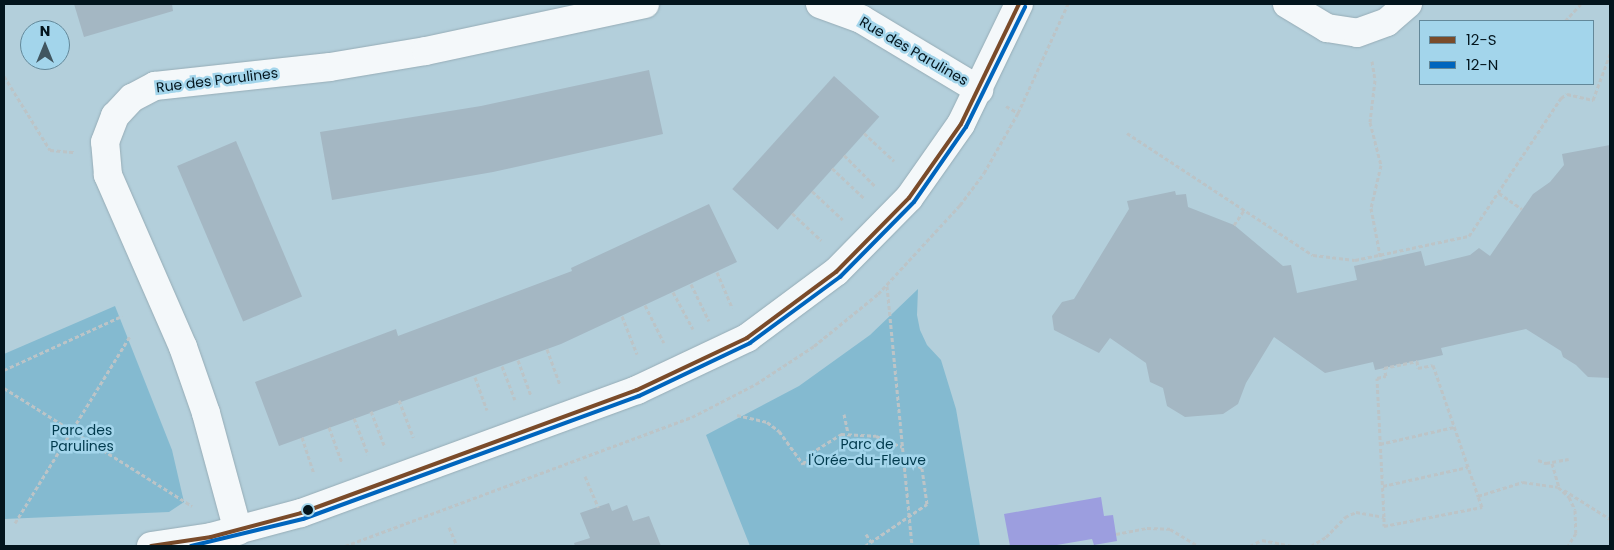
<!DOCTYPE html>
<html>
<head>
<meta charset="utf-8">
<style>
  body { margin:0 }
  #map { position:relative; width:1614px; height:550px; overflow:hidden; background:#b3cfdb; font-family:Poppins,sans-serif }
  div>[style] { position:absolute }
  .green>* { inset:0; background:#84bad0 }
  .water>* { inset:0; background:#9c9edf }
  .building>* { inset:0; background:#a4b7c3; transform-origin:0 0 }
  .path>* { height:3px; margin-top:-1.5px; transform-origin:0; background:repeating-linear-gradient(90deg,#bcc4c7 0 4px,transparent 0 6.5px) }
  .roads { filter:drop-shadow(0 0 1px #96acb6) drop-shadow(0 0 1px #96acb6) }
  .minor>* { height:28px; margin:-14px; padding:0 14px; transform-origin:14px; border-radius:14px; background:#f4f8fa }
  .tertiary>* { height:28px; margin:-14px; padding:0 14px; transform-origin:14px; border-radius:14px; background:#f4f8fa }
  .bus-1>* { height:4px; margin:-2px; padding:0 2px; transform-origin:2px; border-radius:2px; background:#7a4b2a }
  .bus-2>* { height:4px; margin:-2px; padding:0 2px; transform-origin:2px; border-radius:2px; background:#0065bd }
  .dots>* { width:14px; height:14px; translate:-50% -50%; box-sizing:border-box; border:2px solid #a3d5eb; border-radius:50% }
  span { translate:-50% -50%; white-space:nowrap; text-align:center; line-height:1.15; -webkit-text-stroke:5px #a3d5eb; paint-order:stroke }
  .street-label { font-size:14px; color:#03151d }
  .park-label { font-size:14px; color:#003a4d }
  .frame { position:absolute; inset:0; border:5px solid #03151d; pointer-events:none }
  .legend { position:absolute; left:1419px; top:20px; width:175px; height:65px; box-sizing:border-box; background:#a3d5eb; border:1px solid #638899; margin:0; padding:6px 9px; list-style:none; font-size:15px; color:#03151d }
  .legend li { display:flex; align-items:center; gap:10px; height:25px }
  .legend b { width:25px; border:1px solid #638899 }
  .north { position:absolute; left:20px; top:20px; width:50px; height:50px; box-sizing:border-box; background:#a3d5eb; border:1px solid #638899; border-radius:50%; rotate:0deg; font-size:14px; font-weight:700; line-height:20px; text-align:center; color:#03151d }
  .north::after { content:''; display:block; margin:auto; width:18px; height:22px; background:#415660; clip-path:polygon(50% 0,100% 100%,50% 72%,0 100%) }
</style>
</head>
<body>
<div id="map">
  <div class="green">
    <i style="clip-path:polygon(918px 289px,917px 315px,920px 330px,927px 345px,941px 360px,956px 409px,980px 546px,750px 546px,706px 435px,799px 386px,870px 335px)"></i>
    <i style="clip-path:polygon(115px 306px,172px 450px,184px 502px,169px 512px,4px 519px,4px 354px)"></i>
  </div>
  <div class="water">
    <i style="clip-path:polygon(1101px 497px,1104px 516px,1113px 515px,1117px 541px,1094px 545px,1092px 539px,1051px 546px,1010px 546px,1004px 514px)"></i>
  </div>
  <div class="building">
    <i style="clip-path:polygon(74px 4px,172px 4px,173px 11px,84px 37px)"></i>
    <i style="clip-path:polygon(649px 70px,663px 134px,493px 172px,332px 200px,320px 132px,481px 106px)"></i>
    <i style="left:834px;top:76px;width:61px;height:152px;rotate:42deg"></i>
    <i style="left:236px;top:141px;width:169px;height:64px;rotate:67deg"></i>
    <i style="clip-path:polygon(1610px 145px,1610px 378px,1588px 377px,1576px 365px,1563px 357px,1561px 351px,1526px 329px,1441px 348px,1443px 355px,1375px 370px,1373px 362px,1325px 373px,1274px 337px,1246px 383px,1238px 404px,1223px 414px,1185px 417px,1167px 406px,1163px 388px,1150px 382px,1146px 363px,1110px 338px,1099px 353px,1054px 330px,1052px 316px,1062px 302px,1074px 299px,1129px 209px,1127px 201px,1175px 191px,1176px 195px,1186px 194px,1188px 207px,1234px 225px,1283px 266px,1291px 265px,1297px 293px,1357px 280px,1354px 266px,1421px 251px,1425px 266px,1470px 255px,1479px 248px,1490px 256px,1533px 194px,1550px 182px,1564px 165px,1562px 154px)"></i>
    <i style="clip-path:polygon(709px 204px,737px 262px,561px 344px,279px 446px,255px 382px,396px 329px,398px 336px,572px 271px,571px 268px)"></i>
    <i style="clip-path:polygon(609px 503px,612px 511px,627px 505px,633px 521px,649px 516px,661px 546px,575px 546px,574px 543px,590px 538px,580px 513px)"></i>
  </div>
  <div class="path">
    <i style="left:1565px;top:21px;width:23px;rotate:-47deg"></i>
    <i style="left:1372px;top:61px;width:19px;rotate:81deg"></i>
    <i style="left:1375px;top:80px;width:42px;rotate:96.8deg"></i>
    <i style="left:1370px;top:122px;width:44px;rotate:75.7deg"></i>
    <i style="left:1381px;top:165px;width:44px;rotate:103.1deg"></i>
    <i style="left:1371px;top:208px;width:53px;rotate:79.1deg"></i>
    <i style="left:4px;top:76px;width:87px;rotate:58.1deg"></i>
    <i style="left:50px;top:150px;width:25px;rotate:5deg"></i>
    <i style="left:1006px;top:106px;width:14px;rotate:30deg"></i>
    <i style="left:864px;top:133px;width:41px;rotate:43deg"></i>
    <i style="left:1127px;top:133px;width:222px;rotate:33.3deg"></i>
    <i style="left:1313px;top:255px;width:42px;rotate:6.8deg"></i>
    <i style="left:1355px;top:260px;width:116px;rotate:-11.9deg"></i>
    <i style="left:1469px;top:236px;width:166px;rotate:-56.3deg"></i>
    <i style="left:1561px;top:98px;width:7px;rotate:-34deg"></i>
    <i style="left:1567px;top:94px;width:27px;rotate:13deg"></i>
    <i style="left:1593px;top:100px;width:49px;rotate:-69.7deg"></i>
    <i style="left:844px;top:155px;width:44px;rotate:45deg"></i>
    <i style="left:832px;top:168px;width:44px;rotate:43.2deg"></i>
    <i style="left:812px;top:191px;width:42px;rotate:43.1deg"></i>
    <i style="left:1499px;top:193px;width:28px;rotate:35deg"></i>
    <i style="left:792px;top:213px;width:40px;rotate:43deg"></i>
    <i style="left:1234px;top:225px;width:18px;rotate:-56deg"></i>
    <i style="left:717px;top:272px;width:39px;rotate:67deg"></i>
    <i style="left:691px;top:284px;width:41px;rotate:64.1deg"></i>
    <i style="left:887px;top:286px;width:261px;rotate:84.5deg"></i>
    <i style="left:673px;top:292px;width:42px;rotate:61.6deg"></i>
    <i style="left:645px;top:305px;width:42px;rotate:63.4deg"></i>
    <i style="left:622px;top:316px;width:41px;rotate:68.5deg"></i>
    <i style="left:547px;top:349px;width:37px;rotate:70deg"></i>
    <i style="left:518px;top:360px;width:37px;rotate:70deg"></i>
    <i style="left:502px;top:366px;width:36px;rotate:69deg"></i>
    <i style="left:4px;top:370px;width:130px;rotate:-24.6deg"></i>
    <i style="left:475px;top:377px;width:35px;rotate:70deg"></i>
    <i style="left:4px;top:388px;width:222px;rotate:32.1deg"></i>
    <i style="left:399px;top:400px;width:40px;rotate:69deg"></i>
    <i style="left:371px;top:411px;width:39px;rotate:69deg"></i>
    <i style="left:844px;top:414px;width:19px;rotate:78deg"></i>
    <i style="left:737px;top:415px;width:31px;rotate:13deg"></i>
    <i style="left:767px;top:422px;width:15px;rotate:37deg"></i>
    <i style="left:779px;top:431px;width:41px;rotate:54deg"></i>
    <i style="left:803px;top:464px;width:14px;rotate:-54deg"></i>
    <i style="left:811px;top:453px;width:36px;rotate:-32deg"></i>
    <i style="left:841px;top:434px;width:35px;rotate:3deg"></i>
    <i style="left:876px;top:436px;width:28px;rotate:23deg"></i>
    <i style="left:354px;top:418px;width:39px;rotate:69deg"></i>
    <i style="left:329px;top:427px;width:38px;rotate:70deg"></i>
    <i style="left:302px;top:437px;width:38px;rotate:72deg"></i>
    <i style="left:1380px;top:444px;width:76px;rotate:-12.9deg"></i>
    <i style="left:1538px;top:460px;width:9px;rotate:21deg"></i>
    <i style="left:1546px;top:463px;width:23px;rotate:-10deg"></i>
    <i style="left:1552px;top:463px;width:25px;rotate:74deg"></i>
    <i style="left:585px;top:476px;width:34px;rotate:67deg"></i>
    <i style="left:1383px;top:486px;width:87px;rotate:-12.6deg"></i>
    <i style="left:1564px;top:490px;width:54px;rotate:32.2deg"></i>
    <i style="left:1384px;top:517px;width:9px;rotate:90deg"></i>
    <i style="left:1384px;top:526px;width:100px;rotate:-11deg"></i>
    <i style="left:1482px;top:507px;width:12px;rotate:-110deg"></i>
    <i style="left:15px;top:523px;width:220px;rotate:-58.4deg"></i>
    <i style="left:449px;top:527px;width:21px;rotate:67deg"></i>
    <i style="left:866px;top:534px;width:9px;rotate:58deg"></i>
    <i style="left:1116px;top:534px;width:32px;rotate:-11deg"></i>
    <i style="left:1147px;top:528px;width:23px;rotate:2deg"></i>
    <i style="left:1170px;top:529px;width:33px;rotate:31deg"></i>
    <i style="left:345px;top:546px;width:370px;rotate:-20.4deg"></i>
    <i style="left:692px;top:417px;width:72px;rotate:-27.3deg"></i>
    <i style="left:756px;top:384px;width:69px;rotate:-33.2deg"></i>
    <i style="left:814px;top:346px;width:82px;rotate:-39.1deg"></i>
    <i style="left:878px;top:294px;width:121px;rotate:-47.3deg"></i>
    <i style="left:960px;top:205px;width:40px;rotate:-53deg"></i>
    <i style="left:984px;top:173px;width:69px;rotate:-60.5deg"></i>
    <i style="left:1018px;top:113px;width:120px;rotate:-65.4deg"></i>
    <i style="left:865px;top:546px;width:75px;rotate:-34.1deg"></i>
    <i style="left:927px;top:504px;width:36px;rotate:-98deg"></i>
    <i style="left:922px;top:468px;width:20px;rotate:-153deg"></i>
    <i style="left:1250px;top:546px;width:13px;rotate:-27deg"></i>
    <i style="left:1262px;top:540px;width:32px;rotate:11deg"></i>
    <i style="left:1311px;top:546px;width:17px;rotate:-31deg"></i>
    <i style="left:1326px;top:537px;width:28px;rotate:-46deg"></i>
    <i style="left:1345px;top:517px;width:12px;rotate:-24deg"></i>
    <i style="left:1356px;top:512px;width:28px;rotate:10deg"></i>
    <i style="left:1384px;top:517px;width:139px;rotate:-92.9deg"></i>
    <i style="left:1377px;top:378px;width:9px;rotate:-13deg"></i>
    <i style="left:1386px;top:376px;width:8px;rotate:-104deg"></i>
    <i style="left:1384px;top:368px;width:34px;rotate:-12deg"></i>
    <i style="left:1417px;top:361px;width:7px;rotate:82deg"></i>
    <i style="left:1418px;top:368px;width:15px;rotate:-11deg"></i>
    <i style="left:1433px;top:365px;width:139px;rotate:71deg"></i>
    <i style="left:1478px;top:496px;width:47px;rotate:-17.3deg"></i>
    <i style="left:1523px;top:482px;width:35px;rotate:8deg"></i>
    <i style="left:1558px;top:487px;width:15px;rotate:42deg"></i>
    <i style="left:1569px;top:497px;width:14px;rotate:65deg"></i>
    <i style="left:1575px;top:510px;width:23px;rotate:88deg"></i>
    <i style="left:1576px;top:533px;width:15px;rotate:122deg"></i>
  </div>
  <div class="roads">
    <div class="minor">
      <i style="left:820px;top:4px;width:44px;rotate:20.1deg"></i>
      <i style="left:861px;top:19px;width:138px;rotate:31deg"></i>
      <i style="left:1287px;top:4px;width:47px;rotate:31deg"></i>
      <i style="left:1327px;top:28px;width:30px;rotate:9deg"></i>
      <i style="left:1357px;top:33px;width:32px;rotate:-20deg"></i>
      <i style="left:1387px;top:22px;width:28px;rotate:-41deg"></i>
      <i style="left:238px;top:531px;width:122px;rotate:-105.2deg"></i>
      <i style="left:206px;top:413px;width:70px;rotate:-109.2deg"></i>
      <i style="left:183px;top:347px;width:188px;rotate:-113.6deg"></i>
      <i style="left:108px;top:175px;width:33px;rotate:-95deg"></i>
      <i style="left:105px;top:142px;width:28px;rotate:-69deg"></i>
      <i style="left:115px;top:116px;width:25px;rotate:-47deg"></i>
      <i style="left:132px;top:98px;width:26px;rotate:-28deg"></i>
      <i style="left:155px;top:86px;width:176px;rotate:-6.2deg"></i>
      <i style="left:330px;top:67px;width:97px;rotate:-9.5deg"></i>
      <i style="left:426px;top:51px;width:224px;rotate:-12.1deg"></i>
    </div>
    <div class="tertiary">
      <i style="left:151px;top:546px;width:61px;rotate:-8.5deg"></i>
      <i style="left:211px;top:537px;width:93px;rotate:-14.9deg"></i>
      <i style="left:301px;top:513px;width:358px;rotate:-20.1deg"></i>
      <i style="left:637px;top:390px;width:122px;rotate:-25.3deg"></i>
      <i style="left:747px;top:338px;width:111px;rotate:-36.6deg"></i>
      <i style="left:836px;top:272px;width:104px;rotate:-45.4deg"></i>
      <i style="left:909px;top:198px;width:90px;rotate:-54.9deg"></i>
      <i style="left:961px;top:124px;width:133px;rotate:-64.2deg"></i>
    </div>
  </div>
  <div class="bus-1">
    <i style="left:151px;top:546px;width:61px;rotate:-8.5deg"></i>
    <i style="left:211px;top:537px;width:93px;rotate:-14.9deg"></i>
    <i style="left:301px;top:513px;width:358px;rotate:-20.1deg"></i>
    <i style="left:637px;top:390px;width:122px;rotate:-25.3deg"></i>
    <i style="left:747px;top:338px;width:111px;rotate:-36.6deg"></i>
    <i style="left:836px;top:272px;width:104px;rotate:-45.4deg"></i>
    <i style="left:909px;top:198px;width:90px;rotate:-54.9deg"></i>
    <i style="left:961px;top:124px;width:133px;rotate:-64.2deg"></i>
  </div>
  <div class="bus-2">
    <i style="left:191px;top:546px;width:115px;rotate:-13.6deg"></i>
    <i style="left:303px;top:519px;width:358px;rotate:-20.1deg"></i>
    <i style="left:639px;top:396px;width:123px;rotate:-25.5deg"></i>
    <i style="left:750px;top:343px;width:112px;rotate:-36.3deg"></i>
    <i style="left:840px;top:277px;width:105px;rotate:-45.4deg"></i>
    <i style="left:914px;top:202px;width:91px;rotate:-55.3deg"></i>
    <i style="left:966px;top:127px;width:134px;rotate:-63.8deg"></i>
  </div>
  <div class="dots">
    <i style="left:308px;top:510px;background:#03151d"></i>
  </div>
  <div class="street-label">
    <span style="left:914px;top:51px;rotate:30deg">Rue des Parulines</span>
    <span style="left:217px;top:80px;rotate:-7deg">Rue des Parulines</span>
  </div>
  <div class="park-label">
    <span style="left:82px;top:438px">Parc des<br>Parulines</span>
    <span style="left:867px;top:452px">Parc de<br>l'Orée-du-Fleuve</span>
  </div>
  <div class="frame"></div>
  <ul class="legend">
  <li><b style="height:6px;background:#7a4b2a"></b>12-S</li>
  <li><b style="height:6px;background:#0065bd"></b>12-N</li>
  </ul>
  <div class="north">N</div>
</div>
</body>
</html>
